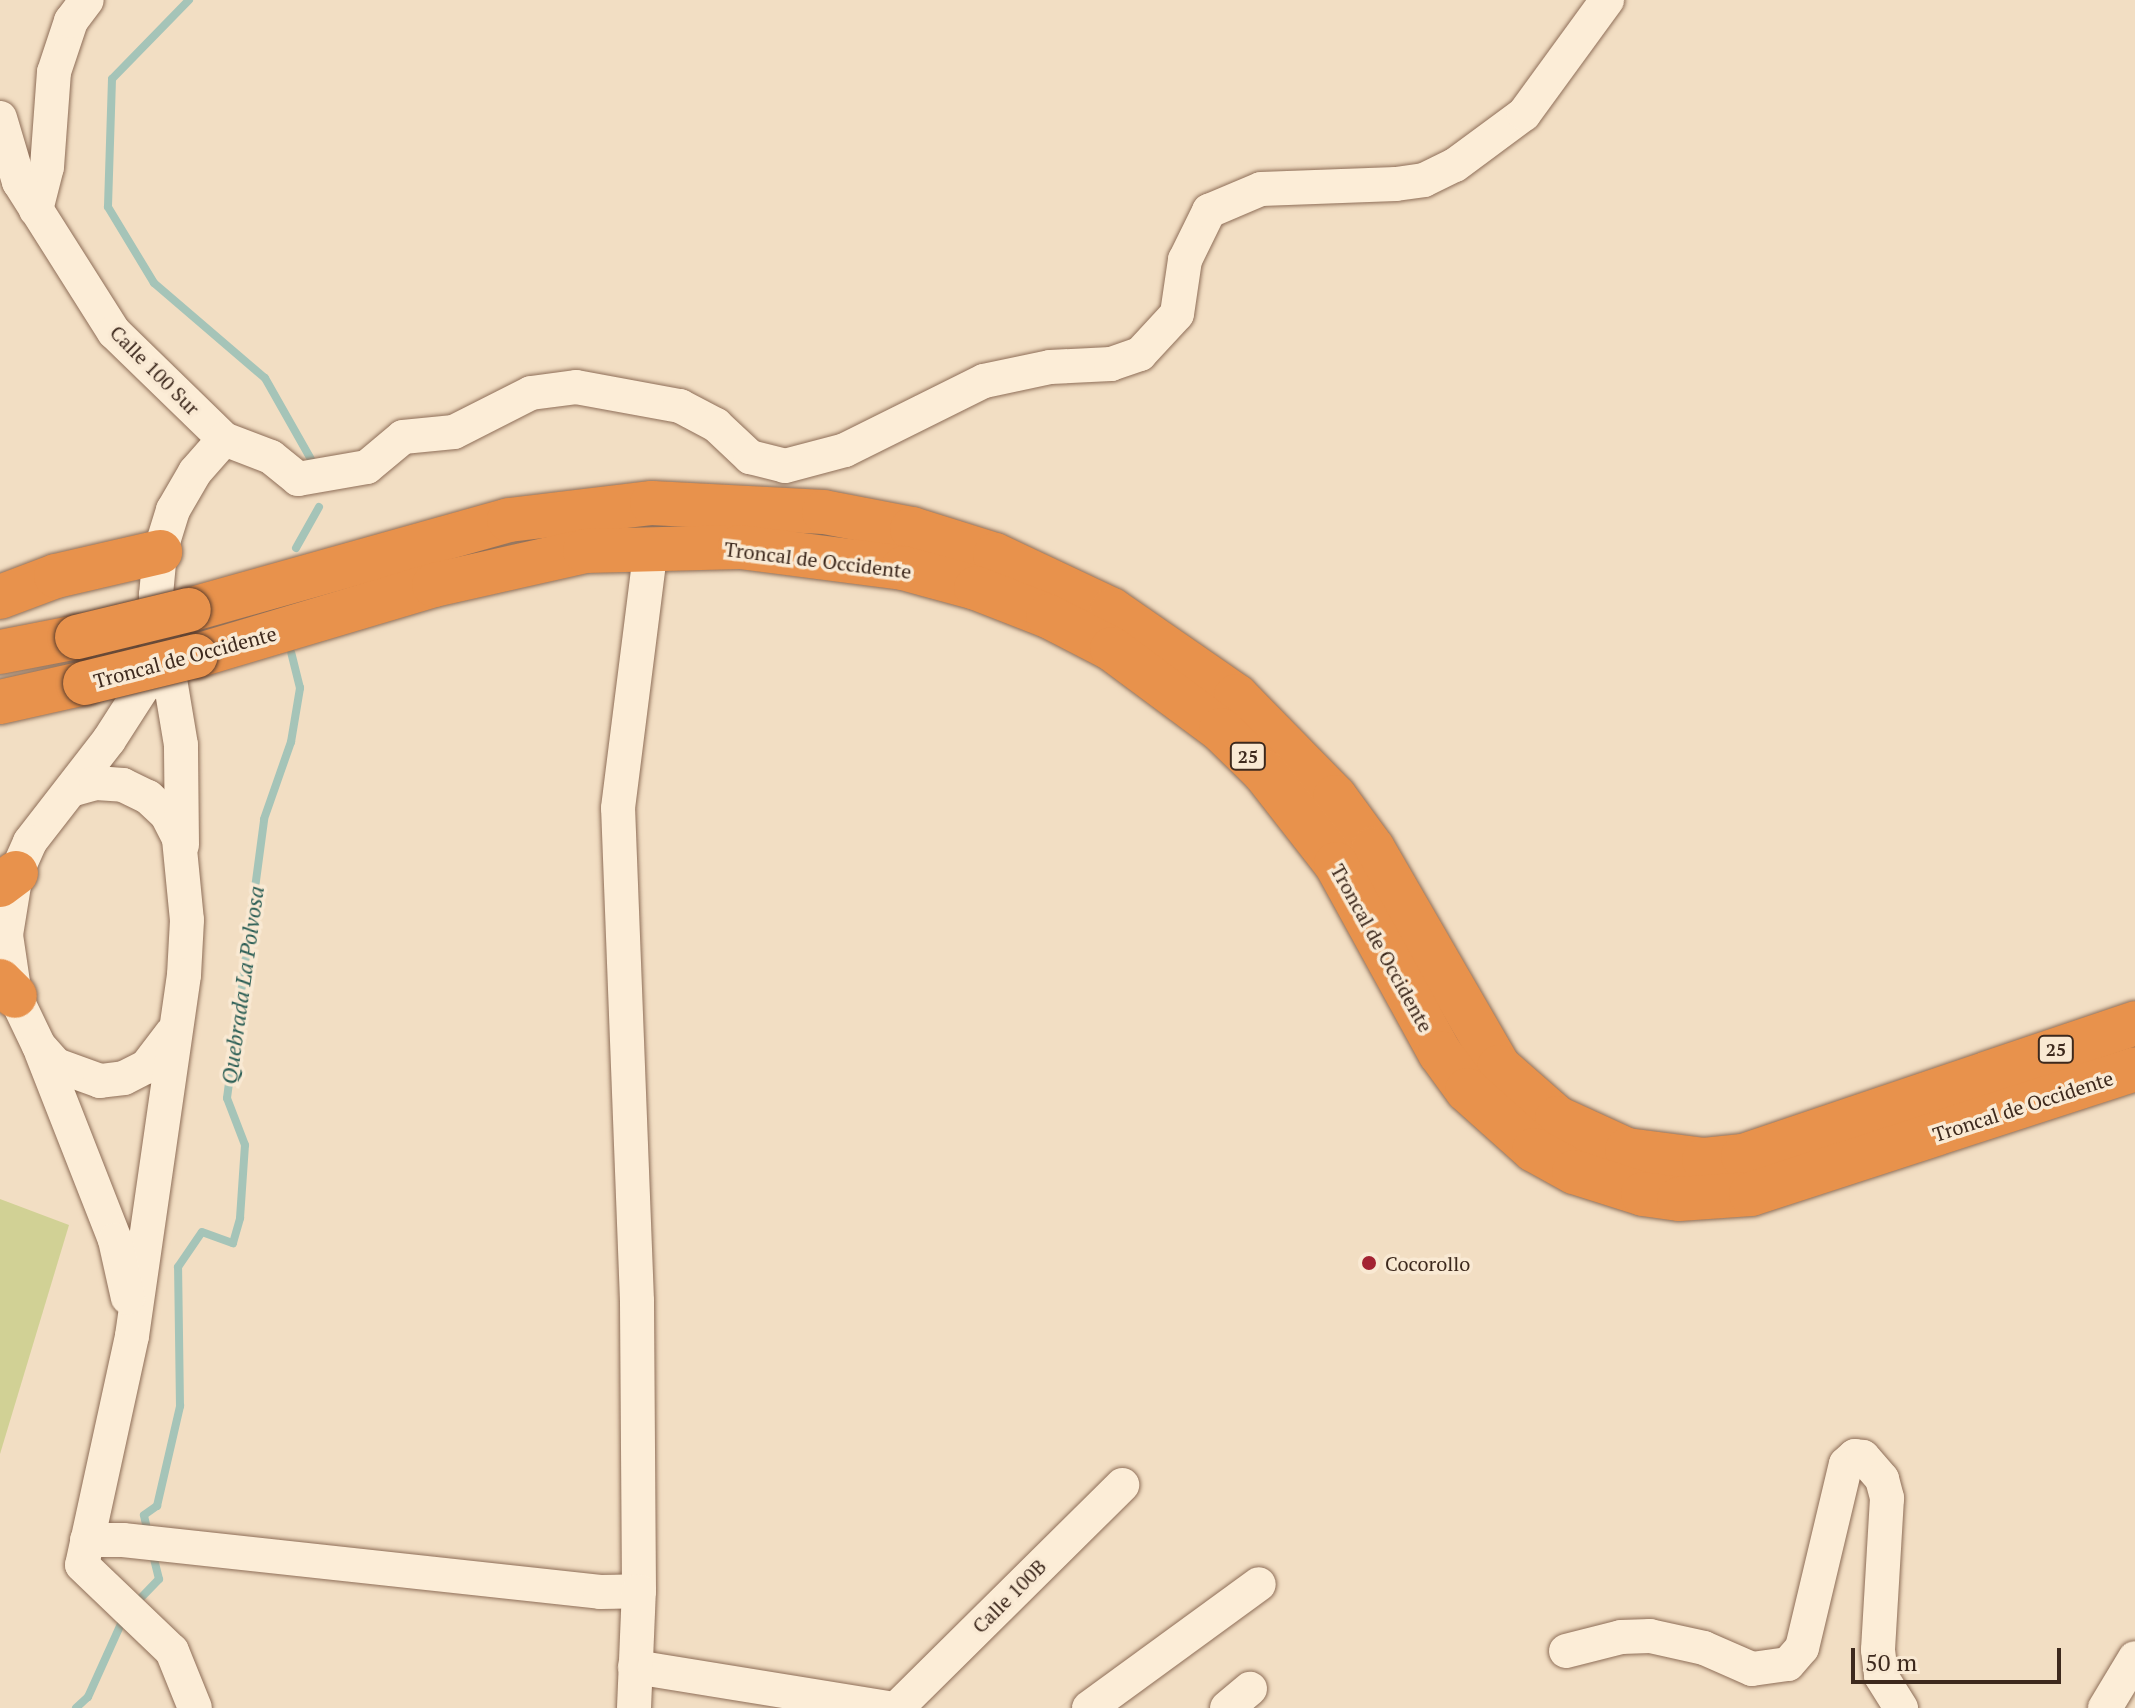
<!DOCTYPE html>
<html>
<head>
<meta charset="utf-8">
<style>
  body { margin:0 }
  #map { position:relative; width:2135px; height:1708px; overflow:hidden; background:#f2dec3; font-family:"PT Serif",serif }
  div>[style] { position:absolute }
  .green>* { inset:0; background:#d1d195 }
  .stream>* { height:8px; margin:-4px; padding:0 4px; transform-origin:4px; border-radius:4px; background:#a5c4b8 }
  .roads { filter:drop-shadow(0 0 2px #8e6e58) drop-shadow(0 0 2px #8e6e58) }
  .minor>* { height:34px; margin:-17px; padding:0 17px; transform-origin:17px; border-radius:17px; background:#fcedd7 }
  .highway>* { height:44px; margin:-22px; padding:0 22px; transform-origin:22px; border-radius:22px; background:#e8924c }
  .bridges { filter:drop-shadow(0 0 2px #5c3d2c) drop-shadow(0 0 2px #5c3d2c) }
  .highway-bridge>* { height:44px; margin:-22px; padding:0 22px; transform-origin:22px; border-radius:22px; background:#e8924c }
  .dots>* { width:22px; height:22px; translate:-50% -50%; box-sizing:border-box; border:4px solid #f9e9d3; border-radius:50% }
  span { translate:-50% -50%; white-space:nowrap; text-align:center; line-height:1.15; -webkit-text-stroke:7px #f9e9d3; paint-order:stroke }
  .shield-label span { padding:2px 6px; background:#f9e9d3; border:2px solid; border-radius:6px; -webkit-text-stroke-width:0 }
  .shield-label { font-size:18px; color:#3d291d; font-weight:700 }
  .street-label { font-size:20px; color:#3d291d }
  .poi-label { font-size:20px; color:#3d291d }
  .left { translate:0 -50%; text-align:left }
  .water-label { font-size:22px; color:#2b5e55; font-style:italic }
  .scale { position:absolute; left:1851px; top:1648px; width:210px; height:36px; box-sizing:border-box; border:4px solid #3d291d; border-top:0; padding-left:10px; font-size:24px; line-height:28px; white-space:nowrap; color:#3d291d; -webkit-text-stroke:6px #f9e9d3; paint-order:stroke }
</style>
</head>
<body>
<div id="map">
  <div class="green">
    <i style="clip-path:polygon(0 1199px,69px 1225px,0 1454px)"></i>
  </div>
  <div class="stream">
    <i style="left:189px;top:0;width:110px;rotate:134.3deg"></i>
    <i style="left:112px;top:79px;width:128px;rotate:91.8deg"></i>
    <i style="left:108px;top:207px;width:89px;rotate:58.8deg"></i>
    <i style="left:154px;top:283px;width:146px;rotate:40.6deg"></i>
    <i style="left:265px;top:378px;width:98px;rotate:60.5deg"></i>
    <i style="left:296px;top:548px;width:47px;rotate:-60.7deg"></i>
    <i style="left:148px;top:1533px;width:18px;rotate:-103deg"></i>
    <i style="left:144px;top:1515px;width:16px;rotate:-35deg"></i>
    <i style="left:157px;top:1506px;width:103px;rotate:-77deg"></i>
    <i style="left:180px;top:1406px;width:139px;rotate:-90.8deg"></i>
    <i style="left:178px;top:1267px;width:42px;rotate:-55.6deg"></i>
    <i style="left:202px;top:1232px;width:33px;rotate:20deg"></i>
    <i style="left:233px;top:1243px;width:26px;rotate:-74deg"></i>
    <i style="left:240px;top:1218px;width:73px;rotate:-86.1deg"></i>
    <i style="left:245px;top:1145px;width:50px;rotate:-111deg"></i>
    <i style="left:227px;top:1098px;width:281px;rotate:-82.4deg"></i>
    <i style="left:264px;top:819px;width:82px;rotate:-70.7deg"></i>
    <i style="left:291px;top:742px;width:55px;rotate:-80.5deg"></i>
    <i style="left:300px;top:688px;width:36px;rotate:-104deg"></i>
    <i style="left:134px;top:1605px;width:36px;rotate:-46deg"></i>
    <i style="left:159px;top:1579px;width:30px;rotate:-104deg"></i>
    <i style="left:76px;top:1708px;width:16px;rotate:-43deg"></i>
    <i style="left:88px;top:1697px;width:90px;rotate:-65.7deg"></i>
  </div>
  <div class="roads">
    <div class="minor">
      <i style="left:0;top:118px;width:67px;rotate:73.5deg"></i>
      <i style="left:19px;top:182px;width:178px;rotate:57.7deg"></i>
      <i style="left:114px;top:332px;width:153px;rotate:44.2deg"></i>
      <i style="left:224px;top:439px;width:50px;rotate:21deg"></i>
      <i style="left:271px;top:457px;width:35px;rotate:39deg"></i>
      <i style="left:298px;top:479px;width:70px;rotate:-9.9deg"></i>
      <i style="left:367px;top:467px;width:47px;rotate:-39.8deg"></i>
      <i style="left:403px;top:437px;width:51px;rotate:-5.6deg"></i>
      <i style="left:454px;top:432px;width:86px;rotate:-26.9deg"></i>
      <i style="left:531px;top:393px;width:45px;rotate:-7.6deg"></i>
      <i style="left:576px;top:387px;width:106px;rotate:10.4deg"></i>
      <i style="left:680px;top:406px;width:41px;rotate:27.8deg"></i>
      <i style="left:716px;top:425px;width:47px;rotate:43.3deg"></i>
      <i style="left:750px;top:457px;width:36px;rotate:14deg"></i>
      <i style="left:785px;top:466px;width:62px;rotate:-14.9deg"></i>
      <i style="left:845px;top:450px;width:155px;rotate:-26.4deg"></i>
      <i style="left:984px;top:381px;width:67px;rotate:-12deg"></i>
      <i style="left:1050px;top:367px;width:61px;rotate:-2.8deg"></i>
      <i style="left:1111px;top:364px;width:31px;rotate:-19deg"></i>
      <i style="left:1140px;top:354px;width:54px;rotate:-47.2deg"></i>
      <i style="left:1177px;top:314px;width:55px;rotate:-81.6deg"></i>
      <i style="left:1185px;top:260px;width:55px;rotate:-63.9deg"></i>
      <i style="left:1209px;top:211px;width:56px;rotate:-22.9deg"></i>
      <i style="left:1261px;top:189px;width:135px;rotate:-2.1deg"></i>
      <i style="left:1396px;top:184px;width:28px;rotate:-8deg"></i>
      <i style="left:1424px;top:180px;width:34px;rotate:-26deg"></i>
      <i style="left:1455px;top:165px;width:86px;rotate:-36.5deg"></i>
      <i style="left:1524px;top:114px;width:141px;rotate:-53.9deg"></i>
      <i style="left:36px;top:210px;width:44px;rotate:-75.7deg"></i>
      <i style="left:47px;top:167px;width:95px;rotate:-85.8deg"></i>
      <i style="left:54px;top:72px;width:54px;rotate:-71.6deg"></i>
      <i style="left:71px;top:21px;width:26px;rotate:-53deg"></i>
      <i style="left:156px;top:650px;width:39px;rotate:109deg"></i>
      <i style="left:143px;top:687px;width:63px;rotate:122.7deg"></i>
      <i style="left:109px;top:740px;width:129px;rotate:127.8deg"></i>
      <i style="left:30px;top:842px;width:34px;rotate:114deg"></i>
      <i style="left:16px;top:873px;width:63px;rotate:99.2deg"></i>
      <i style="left:6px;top:935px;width:62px;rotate:81.6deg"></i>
      <i style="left:15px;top:996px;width:55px;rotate:64.4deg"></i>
      <i style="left:39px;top:1046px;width:25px;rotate:48deg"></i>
      <i style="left:56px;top:1065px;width:47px;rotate:20deg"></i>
      <i style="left:100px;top:1081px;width:24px;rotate:-7deg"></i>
      <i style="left:124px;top:1078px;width:25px;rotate:-27deg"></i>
      <i style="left:146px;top:1067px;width:43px;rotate:-52.6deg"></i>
      <i style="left:71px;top:790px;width:26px;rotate:-16deg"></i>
      <i style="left:96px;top:783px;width:27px;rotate:4deg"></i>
      <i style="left:123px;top:785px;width:28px;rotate:26deg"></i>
      <i style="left:148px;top:797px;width:26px;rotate:43deg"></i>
      <i style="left:167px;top:815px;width:27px;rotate:63deg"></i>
      <i style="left:179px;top:839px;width:81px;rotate:84.4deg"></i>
      <i style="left:187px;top:920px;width:55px;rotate:93.1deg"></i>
      <i style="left:184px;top:975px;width:365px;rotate:98.2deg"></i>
      <i style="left:132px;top:1336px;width:234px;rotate:102.3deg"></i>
      <i style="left:82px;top:1565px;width:124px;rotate:43.7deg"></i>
      <i style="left:172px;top:1651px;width:61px;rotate:68deg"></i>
      <i style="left:182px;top:845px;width:100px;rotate:-90.6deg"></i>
      <i style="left:181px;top:745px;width:152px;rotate:-99.5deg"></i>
      <i style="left:156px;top:595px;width:43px;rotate:-84.7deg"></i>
      <i style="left:160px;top:552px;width:44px;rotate:-72.8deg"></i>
      <i style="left:173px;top:510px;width:44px;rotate:-59.9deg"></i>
      <i style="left:195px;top:472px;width:44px;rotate:-48.7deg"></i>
      <i style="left:41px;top:1051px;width:203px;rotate:68.6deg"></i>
      <i style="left:115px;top:1240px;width:59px;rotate:77.4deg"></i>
      <i style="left:87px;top:1540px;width:36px"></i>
      <i style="left:123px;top:1540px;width:480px;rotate:6.2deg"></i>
      <i style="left:600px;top:1592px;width:39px;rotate:-1deg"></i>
      <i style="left:639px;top:1591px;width:290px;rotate:-90.4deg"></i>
      <i style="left:637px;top:1301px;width:493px;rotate:-92.2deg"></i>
      <i style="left:618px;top:808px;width:263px;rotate:-82.8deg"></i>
      <i style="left:1566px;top:1651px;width:57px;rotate:-14.3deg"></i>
      <i style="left:1621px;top:1637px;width:29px;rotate:-2deg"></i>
      <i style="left:1650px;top:1636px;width:55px;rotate:12.5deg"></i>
      <i style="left:1704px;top:1648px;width:52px;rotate:23.6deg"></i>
      <i style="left:1752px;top:1669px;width:36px;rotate:-8deg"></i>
      <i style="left:1788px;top:1664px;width:21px;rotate:-49deg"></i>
      <i style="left:1802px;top:1648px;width:189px;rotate:-76.6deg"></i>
      <i style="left:1846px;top:1464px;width:12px;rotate:-42deg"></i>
      <i style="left:1855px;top:1456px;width:8px;rotate:7deg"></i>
      <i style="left:1863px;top:1457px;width:29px;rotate:49deg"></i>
      <i style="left:1882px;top:1479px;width:20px;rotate:75deg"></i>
      <i style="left:1887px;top:1498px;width:152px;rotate:93.4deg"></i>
      <i style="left:1878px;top:1650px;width:26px;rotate:83deg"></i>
      <i style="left:1881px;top:1676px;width:38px;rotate:58deg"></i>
      <i style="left:635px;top:1667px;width:255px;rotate:9.2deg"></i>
      <i style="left:634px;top:1708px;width:117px;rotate:-87.6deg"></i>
      <i style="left:897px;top:1708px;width:317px;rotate:-44.7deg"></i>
      <i style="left:1089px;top:1708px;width:210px;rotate:-36.1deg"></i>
      <i style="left:1227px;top:1708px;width:30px;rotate:-40deg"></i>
      <i style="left:2105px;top:1708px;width:58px;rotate:-59deg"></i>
    </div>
    <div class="highway">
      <i style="left:0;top:597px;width:60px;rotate:-20.6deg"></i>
      <i style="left:56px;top:576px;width:107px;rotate:-13deg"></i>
      <i style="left:189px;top:610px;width:332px;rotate:-15.7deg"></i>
      <i style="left:509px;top:520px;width:144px;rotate:-6.8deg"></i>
      <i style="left:652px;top:503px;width:172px;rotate:3deg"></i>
      <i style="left:824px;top:512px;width:90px;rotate:10.9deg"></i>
      <i style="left:912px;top:529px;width:87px;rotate:17.4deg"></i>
      <i style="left:995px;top:555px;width:129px;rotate:25.2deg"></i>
      <i style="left:1112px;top:610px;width:151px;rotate:34.7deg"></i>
      <i style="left:1236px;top:696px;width:141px;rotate:45.6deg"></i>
      <i style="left:1335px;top:797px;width:64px;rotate:53.8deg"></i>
      <i style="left:1373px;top:849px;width:252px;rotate:60deg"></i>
      <i style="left:1499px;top:1067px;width:77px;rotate:41.3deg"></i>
      <i style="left:1557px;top:1118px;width:77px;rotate:24.6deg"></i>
      <i style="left:1627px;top:1150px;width:78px;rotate:7.4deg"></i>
      <i style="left:1704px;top:1160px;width:39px;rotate:-6deg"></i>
      <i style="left:1743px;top:1156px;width:414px;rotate:-18.7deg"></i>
      <i style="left:0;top:652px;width:78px;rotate:-11deg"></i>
      <i style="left:196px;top:656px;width:248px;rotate:-16.6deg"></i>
      <i style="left:434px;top:585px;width:155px;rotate:-12.7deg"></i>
      <i style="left:585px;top:551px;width:155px;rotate:-1.5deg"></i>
      <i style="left:740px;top:547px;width:164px;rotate:7.3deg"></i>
      <i style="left:903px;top:568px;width:76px;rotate:15.3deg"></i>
      <i style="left:976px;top:588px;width:77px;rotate:21.3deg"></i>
      <i style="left:1048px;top:616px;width:72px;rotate:27.3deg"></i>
      <i style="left:1112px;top:649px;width:136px;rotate:36.6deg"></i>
      <i style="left:1221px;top:730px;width:60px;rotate:44.3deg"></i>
      <i style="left:1264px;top:772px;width:117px;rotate:52deg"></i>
      <i style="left:1336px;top:864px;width:216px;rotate:61.2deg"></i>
      <i style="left:1440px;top:1053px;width:46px;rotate:53.9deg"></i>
      <i style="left:1467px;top:1090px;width:90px;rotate:41.8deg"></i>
      <i style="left:1534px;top:1150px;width:46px;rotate:28.8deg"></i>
      <i style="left:1574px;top:1172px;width:72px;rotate:17.7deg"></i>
      <i style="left:1643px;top:1194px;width:36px;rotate:8deg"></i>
      <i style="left:1679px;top:1199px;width:72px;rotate:-4deg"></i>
      <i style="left:1751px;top:1194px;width:404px;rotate:-18deg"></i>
      <i style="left:0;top:702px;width:87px;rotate:-12.6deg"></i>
      <i style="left:0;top:885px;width:20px;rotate:-37deg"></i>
      <i style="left:0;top:981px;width:21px;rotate:45deg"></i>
    </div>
  </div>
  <div class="bridges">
    <div class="highway-bridge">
      <i style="left:77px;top:637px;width:115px;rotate:-13.6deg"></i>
      <i style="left:85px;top:683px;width:114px;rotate:-13.7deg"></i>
    </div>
  </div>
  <div class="dots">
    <i style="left:1369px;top:1263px;background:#a32232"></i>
  </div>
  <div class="shield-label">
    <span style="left:1248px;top:756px">25</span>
    <span style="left:2056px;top:1049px">25</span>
  </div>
  <div class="street-label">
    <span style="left:155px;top:370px;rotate:45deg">Calle 100 Sur</span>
    <span style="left:818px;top:560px;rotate:7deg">Troncal de Occidente</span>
    <span style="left:185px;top:657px;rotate:-15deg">Troncal de Occidente</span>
    <span style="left:1382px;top:948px;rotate:61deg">Troncal de Occidente</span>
    <span style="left:2023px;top:1106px;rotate:-18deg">Troncal de Occidente</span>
    <span style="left:1009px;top:1596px;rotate:-45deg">Calle 100B</span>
  </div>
  <div class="poi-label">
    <span class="left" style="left:1385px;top:1263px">Cocorollo</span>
  </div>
  <div class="water-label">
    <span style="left:242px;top:985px;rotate:-82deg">Quebrada La Polvosa</span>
  </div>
  <div class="scale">50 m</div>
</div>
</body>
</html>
